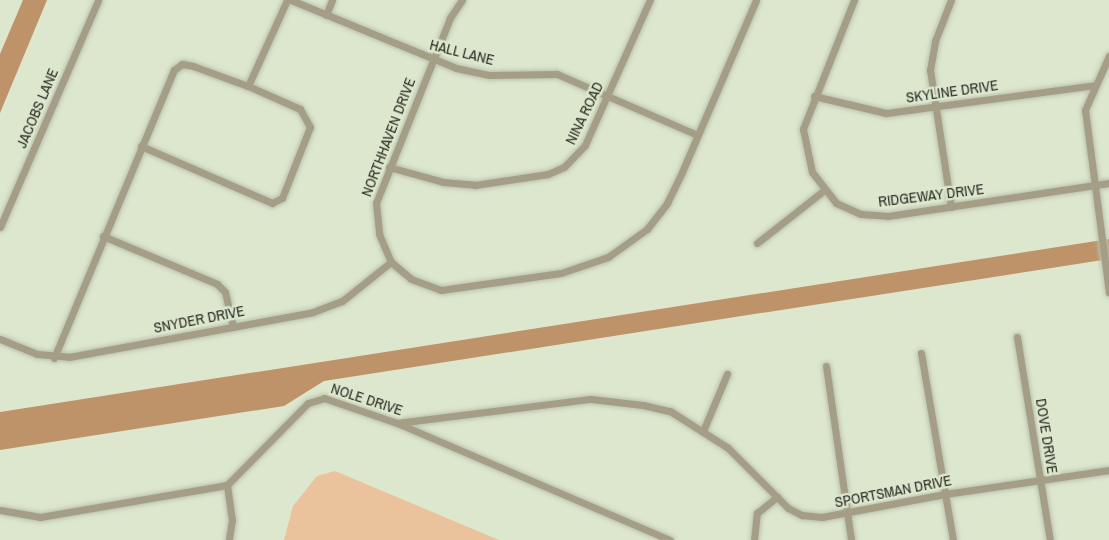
<!DOCTYPE html>
<html>
<head>
<meta charset="utf-8">
<style>
  body { margin:0 }
  #map { position:relative; width:1109px; height:540px; overflow:hidden; background:#dde7ce; font-family:"Archivo Narrow",sans-serif }
  div>[style] { position:absolute }
  .green>* { inset:0; background:#eac39d }
  .forest>* { inset:0; background:#be936a }
  .roads { filter:drop-shadow(0 0 2px #bac2ad) drop-shadow(0 0 2px #bac2ad) }
  .minor>* { height:7px; margin:-3.5px; padding:0 3.5px; transform-origin:3.5px; border-radius:3.5px; background:#a59e87 }
  span { translate:-50% -50%; white-space:nowrap; text-align:center; line-height:1.15; -webkit-text-stroke:4.5px #dde7ce; paint-order:stroke }
  .street-label { font-size:15px; color:#2d3027 }
</style>
</head>
<body>
<div id="map">
  <div class="green">
    <i style="clip-path:polygon(335px 471px,499px 540px,284px 540px,293px 506px,317px 476px)"></i>
  </div>
  <div class="forest">
    <i style="clip-path:polygon(23px 0,47px 0,0 113px,0 54px)"></i>
    <i style="clip-path:polygon(1109px 239px,1109px 259px,324px 381px,284px 406px,0 450px,0 412px)"></i>
  </div>
  <div class="roads">
    <div class="minor">
      <i style="left:291px;top:0;width:178px;rotate:22.4deg"></i>
      <i style="left:456px;top:68px;width:34px;rotate:12deg"></i>
      <i style="left:489px;top:75px;width:68px;rotate:-0.8deg"></i>
      <i style="left:557px;top:74px;width:153px;rotate:23.5deg"></i>
      <i style="left:462px;top:0;width:22px;rotate:124deg"></i>
      <i style="left:450px;top:18px;width:199px;rotate:111.8deg"></i>
      <i style="left:376px;top:203px;width:31px;rotate:84deg"></i>
      <i style="left:379px;top:234px;width:30px;rotate:67deg"></i>
      <i style="left:391px;top:262px;width:26px;rotate:40deg"></i>
      <i style="left:411px;top:279px;width:32px;rotate:20deg"></i>
      <i style="left:441px;top:290px;width:121px;rotate:-8.1deg"></i>
      <i style="left:561px;top:273px;width:50px;rotate:-18.8deg"></i>
      <i style="left:608px;top:257px;width:48px;rotate:-35.7deg"></i>
      <i style="left:647px;top:229px;width:33px;rotate:-52deg"></i>
      <i style="left:667px;top:203px;width:34px;rotate:-64deg"></i>
      <i style="left:682px;top:172px;width:187px;rotate:-66.7deg"></i>
      <i style="left:854px;top:0;width:139px;rotate:111.6deg"></i>
      <i style="left:803px;top:129px;width:44px;rotate:78.2deg"></i>
      <i style="left:812px;top:172px;width:39px;rotate:52deg"></i>
      <i style="left:836px;top:203px;width:27px;rotate:24deg"></i>
      <i style="left:861px;top:214px;width:27px;rotate:4deg"></i>
      <i style="left:888px;top:216px;width:223px;rotate:-8.5deg"></i>
      <i style="left:326px;top:15px;width:16px;rotate:-68deg"></i>
      <i style="left:1109px;top:56px;width:59px;rotate:114deg"></i>
      <i style="left:1085px;top:110px;width:184px;rotate:82.5deg"></i>
      <i style="left:814px;top:96px;width:74px;rotate:13.3deg"></i>
      <i style="left:886px;top:113px;width:211px;rotate:-7.6deg"></i>
      <i style="left:141px;top:146px;width:143px;rotate:23.5deg"></i>
      <i style="left:272px;top:203px;width:11px;rotate:-27deg"></i>
      <i style="left:282px;top:198px;width:76px;rotate:-68.5deg"></i>
      <i style="left:310px;top:127px;width:21px;rotate:-119deg"></i>
      <i style="left:300px;top:109px;width:57px;rotate:-156.1deg"></i>
      <i style="left:389px;top:167px;width:56px;rotate:15.5deg"></i>
      <i style="left:443px;top:182px;width:32px;rotate:5deg"></i>
      <i style="left:475px;top:185px;width:74px;rotate:-8.6deg"></i>
      <i style="left:548px;top:174px;width:17px;rotate:-24deg"></i>
      <i style="left:564px;top:167px;width:30px;rotate:-46deg"></i>
      <i style="left:585px;top:145px;width:159px;rotate:-65.9deg"></i>
      <i style="left:951px;top:207px;width:139px;rotate:-98.7deg"></i>
      <i style="left:930px;top:70px;width:29px;rotate:-80deg"></i>
      <i style="left:935px;top:41px;width:44px;rotate:-68.7deg"></i>
      <i style="left:0;top:227px;width:247px;rotate:-66.6deg"></i>
      <i style="left:103px;top:236px;width:124px;rotate:22.8deg"></i>
      <i style="left:217px;top:284px;width:11px;rotate:45deg"></i>
      <i style="left:225px;top:292px;width:36px;rotate:77deg"></i>
      <i style="left:757px;top:243px;width:84px;rotate:-38.2deg"></i>
      <i style="left:1017px;top:337px;width:206px;rotate:80.8deg"></i>
      <i style="left:0;top:339px;width:40px;rotate:22deg"></i>
      <i style="left:37px;top:354px;width:32px;rotate:5deg"></i>
      <i style="left:69px;top:357px;width:248px;rotate:-10.4deg"></i>
      <i style="left:313px;top:312px;width:31px;rotate:-21deg"></i>
      <i style="left:342px;top:301px;width:63px;rotate:-38.5deg"></i>
      <i style="left:921px;top:353px;width:190px;rotate:80.3deg"></i>
      <i style="left:54px;top:358px;width:312px;rotate:-67.4deg"></i>
      <i style="left:174px;top:70px;width:10px;rotate:-37deg"></i>
      <i style="left:182px;top:64px;width:11px;rotate:10deg"></i>
      <i style="left:193px;top:66px;width:59px;rotate:20deg"></i>
      <i style="left:248px;top:86px;width:94px;rotate:-65.6deg"></i>
      <i style="left:826px;top:366px;width:176px;rotate:81.8deg"></i>
      <i style="left:397px;top:423px;width:195px;rotate:-7.1deg"></i>
      <i style="left:591px;top:399px;width:52px;rotate:6.6deg"></i>
      <i style="left:643px;top:405px;width:28px;rotate:13deg"></i>
      <i style="left:670px;top:411px;width:69px;rotate:32.5deg"></i>
      <i style="left:728px;top:448px;width:85px;rotate:45deg"></i>
      <i style="left:788px;top:508px;width:16px;rotate:27deg"></i>
      <i style="left:802px;top:515px;width:20px;rotate:6deg"></i>
      <i style="left:822px;top:517px;width:125px;rotate:-10.6deg"></i>
      <i style="left:945px;top:494px;width:166px;rotate:-8.3deg"></i>
      <i style="left:703px;top:431px;width:62px;rotate:-67.2deg"></i>
      <i style="left:227px;top:485px;width:35px;rotate:82deg"></i>
      <i style="left:232px;top:520px;width:20px;rotate:99deg"></i>
      <i style="left:0;top:510px;width:41px;rotate:9.9deg"></i>
      <i style="left:40px;top:517px;width:190px;rotate:-9.7deg"></i>
      <i style="left:227px;top:485px;width:115px;rotate:-45.4deg"></i>
      <i style="left:308px;top:403px;width:17px;rotate:-17deg"></i>
      <i style="left:324px;top:398px;width:77px;rotate:18.9deg"></i>
      <i style="left:397px;top:423px;width:297px;rotate:23.2deg"></i>
      <i style="left:754px;top:540px;width:27px;rotate:-84deg"></i>
      <i style="left:757px;top:513px;width:26px;rotate:-39deg"></i>
    </div>
  </div>
  <div class="street-label">
    <span style="left:462px;top:52px;rotate:14deg">HALL LANE</span>
    <span style="left:952px;top:91px;rotate:-8deg">SKYLINE DRIVE</span>
    <span style="left:37px;top:108px;rotate:-67deg">JACOBS LANE</span>
    <span style="left:584px;top:113px;rotate:-64deg">NINA ROAD</span>
    <span style="left:388px;top:137px;rotate:-69deg">NORTHHAVEN DRIVE</span>
    <span style="left:931px;top:195px;rotate:-7deg">RIDGEWAY DRIVE</span>
    <span style="left:199px;top:319px;rotate:-11deg">SNYDER DRIVE</span>
    <span style="left:367px;top:399px;rotate:18deg">NOLE DRIVE</span>
    <span style="left:1047px;top:436px;rotate:81deg">DOVE DRIVE</span>
    <span style="left:893px;top:491px;rotate:-11deg">SPORTSMAN DRIVE</span>
  </div>
</div>
</body>
</html>
